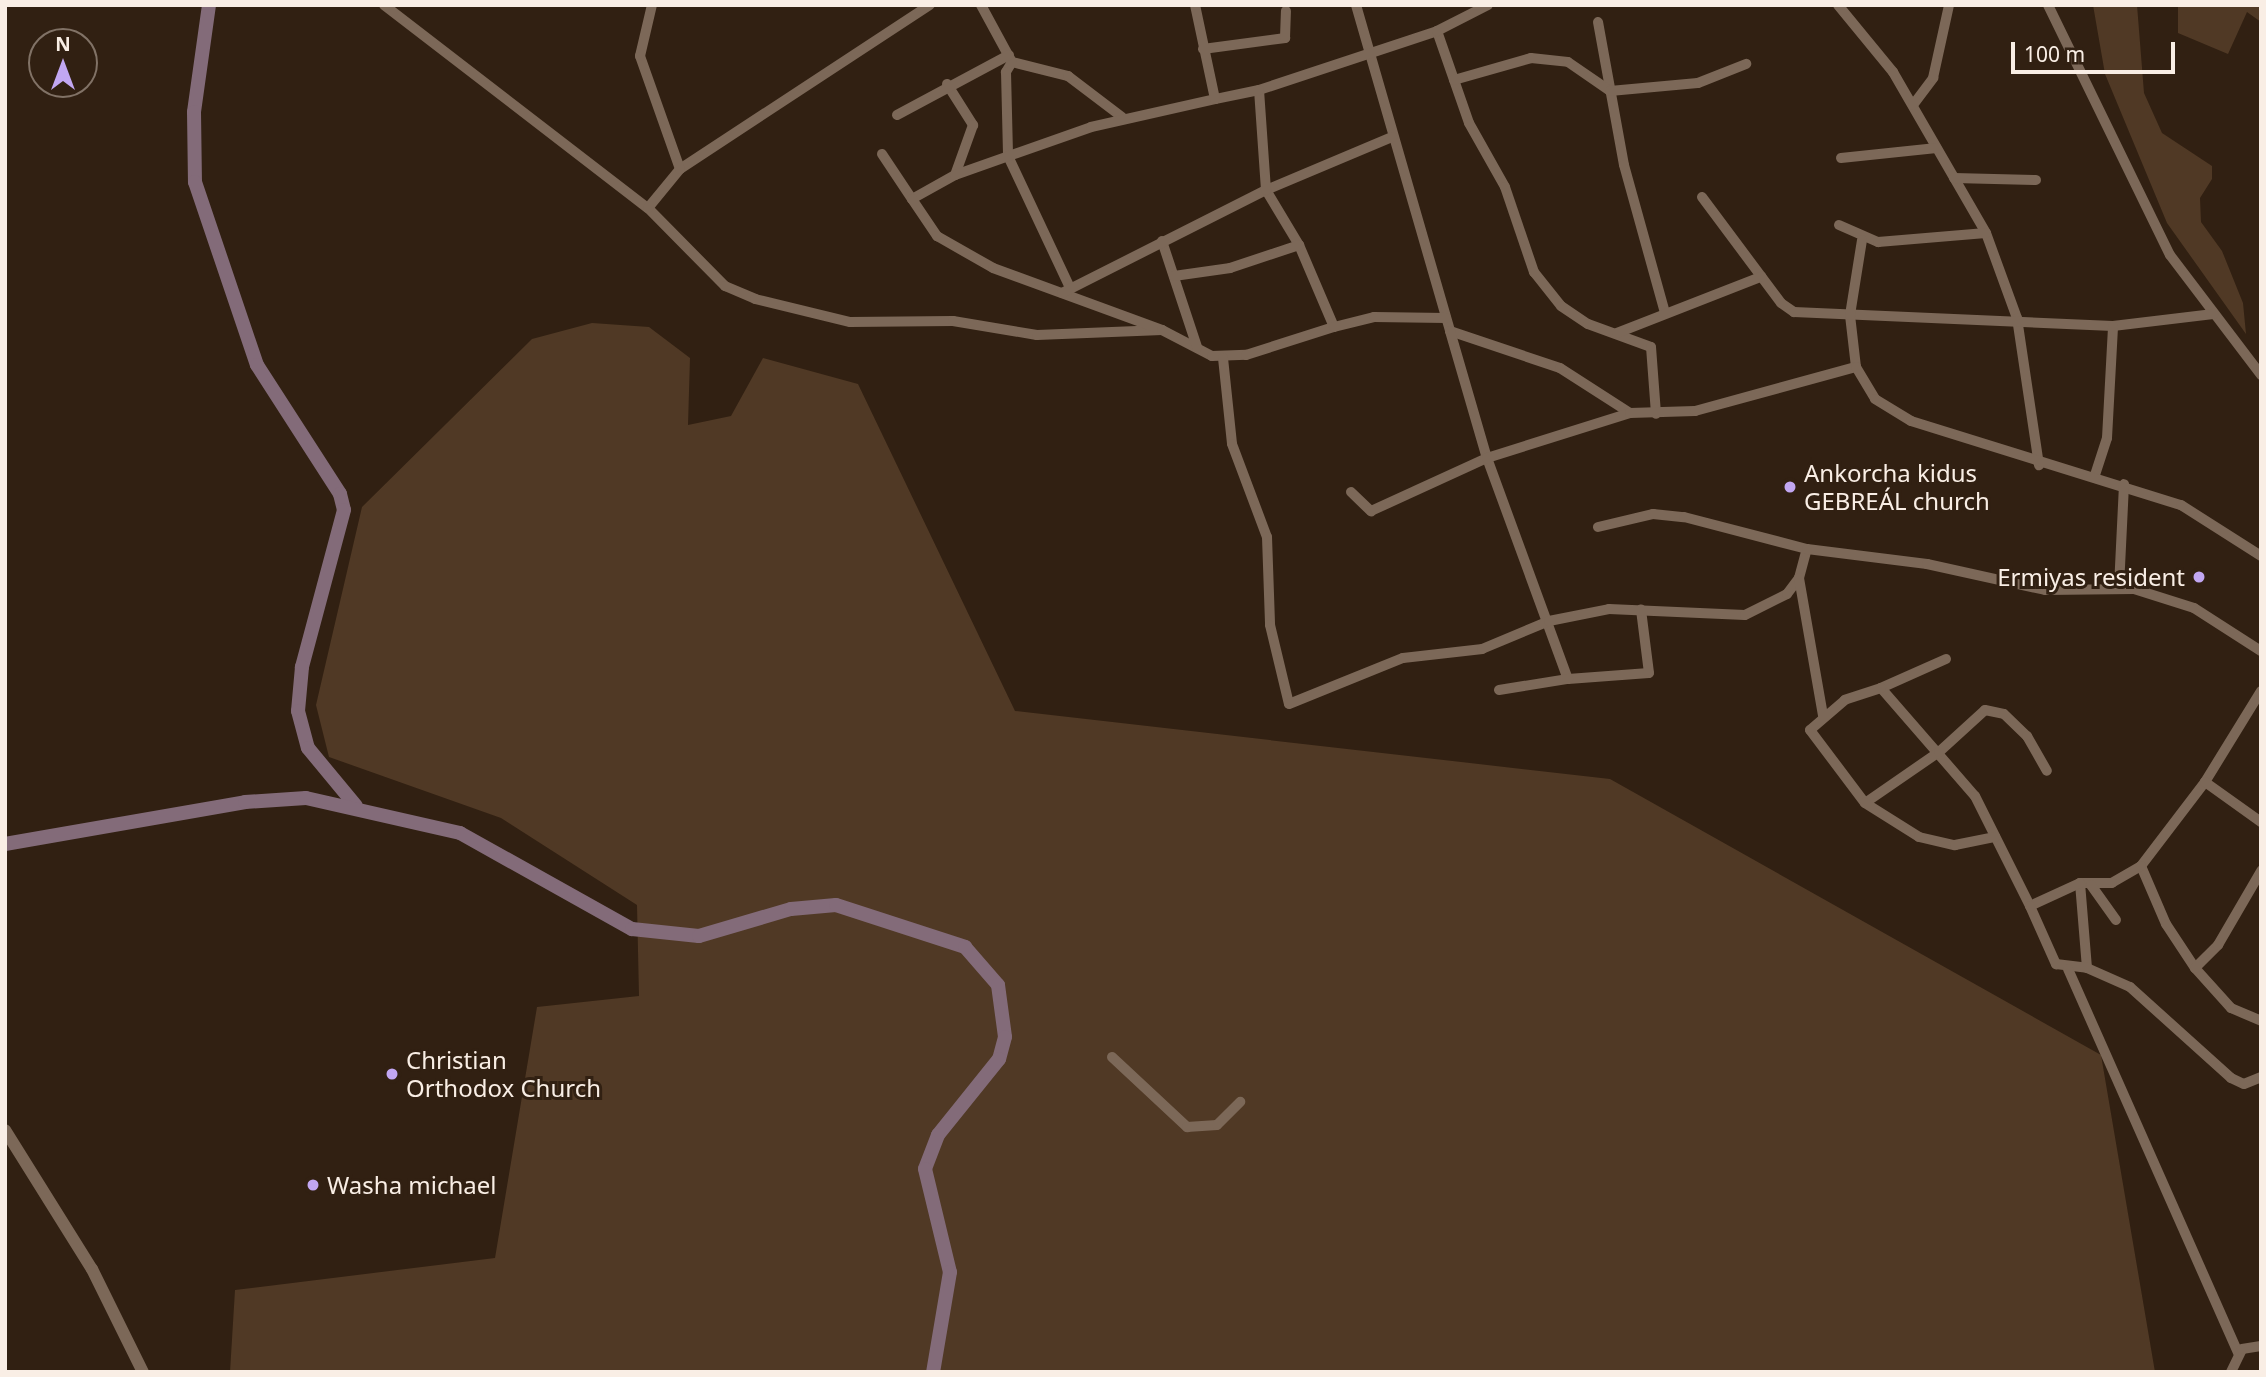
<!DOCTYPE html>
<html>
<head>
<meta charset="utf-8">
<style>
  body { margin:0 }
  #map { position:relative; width:2266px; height:1377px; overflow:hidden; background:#312012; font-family:"Noto Sans",sans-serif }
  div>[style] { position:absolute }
  .green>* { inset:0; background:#503925 }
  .minor>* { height:10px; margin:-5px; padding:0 5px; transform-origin:5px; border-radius:5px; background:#7c6858 }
  .tertiary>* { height:12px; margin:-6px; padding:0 6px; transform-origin:6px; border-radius:6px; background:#7c6858 }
  .secondary>* { height:14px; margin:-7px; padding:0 7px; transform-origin:7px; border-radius:7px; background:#836b79 }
  .dots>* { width:19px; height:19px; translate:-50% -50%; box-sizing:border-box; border:4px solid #312012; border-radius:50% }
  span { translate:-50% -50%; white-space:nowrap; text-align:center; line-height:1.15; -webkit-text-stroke:6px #312012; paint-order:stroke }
  .poi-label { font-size:24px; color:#f9eee5 }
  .left { translate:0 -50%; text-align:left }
  .right { translate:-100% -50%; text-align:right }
  .frame { position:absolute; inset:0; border:7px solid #f9eee5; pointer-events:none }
  .north { position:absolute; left:28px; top:28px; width:70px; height:70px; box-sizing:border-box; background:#312012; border:2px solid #817266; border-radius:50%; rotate:0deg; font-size:19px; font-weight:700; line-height:28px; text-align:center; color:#f9eee5 }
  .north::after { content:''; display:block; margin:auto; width:24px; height:32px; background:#c2a7f2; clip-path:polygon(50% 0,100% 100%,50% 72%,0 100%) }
  .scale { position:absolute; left:2011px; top:42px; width:164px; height:32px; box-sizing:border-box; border:4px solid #f9eee5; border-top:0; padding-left:9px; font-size:21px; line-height:24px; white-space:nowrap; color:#f9eee5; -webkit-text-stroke:5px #312012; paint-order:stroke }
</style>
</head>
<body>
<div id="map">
  <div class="green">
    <i style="clip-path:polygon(2093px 5px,2137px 5px,2144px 93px,2162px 133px,2212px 166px,2212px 179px,2200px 198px,2201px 222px,2222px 251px,2243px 303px,2246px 334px,2167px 223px,2105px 74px)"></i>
    <i style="clip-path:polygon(2178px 5px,2261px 5px,2261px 22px,2247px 12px,2228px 54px,2178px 33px)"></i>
    <i style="clip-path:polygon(592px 323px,649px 327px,690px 358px,688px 425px,731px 416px,763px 358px,858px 384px,1015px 711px,1610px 779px,2101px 1055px,2155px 1372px,230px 1372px,235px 1290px,495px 1258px,537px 1007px,639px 996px,637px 905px,501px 818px,329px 757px,316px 705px,362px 507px,532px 339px)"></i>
  </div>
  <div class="minor">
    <i style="left:384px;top:5px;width:333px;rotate:37.6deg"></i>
    <i style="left:648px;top:208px;width:110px;rotate:45.4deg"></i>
    <i style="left:725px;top:286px;width:33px;rotate:23deg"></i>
    <i style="left:755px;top:299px;width:98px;rotate:13.6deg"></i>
    <i style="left:850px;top:322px;width:103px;rotate:-0.6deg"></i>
    <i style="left:953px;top:321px;width:85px;rotate:9.5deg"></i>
    <i style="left:1037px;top:335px;width:125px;rotate:-2.3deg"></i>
    <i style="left:981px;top:5px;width:65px;rotate:61.5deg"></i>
    <i style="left:1012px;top:62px;width:58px;rotate:14deg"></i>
    <i style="left:1068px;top:76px;width:68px;rotate:37.2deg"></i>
    <i style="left:1356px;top:5px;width:339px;rotate:73.9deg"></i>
    <i style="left:1450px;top:331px;width:116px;rotate:18.6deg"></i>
    <i style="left:1560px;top:368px;width:83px;rotate:32.7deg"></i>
    <i style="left:1838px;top:5px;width:87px;rotate:50.6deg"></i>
    <i style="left:1893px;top:72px;width:186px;rotate:60deg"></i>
    <i style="left:1986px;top:233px;width:90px;rotate:70deg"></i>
    <i style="left:2017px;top:318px;width:149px;rotate:81.5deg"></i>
    <i style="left:2048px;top:5px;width:278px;rotate:64deg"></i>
    <i style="left:2170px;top:255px;width:151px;rotate:52.8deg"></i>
    <i style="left:1598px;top:22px;width:145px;rotate:79.7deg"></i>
    <i style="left:1624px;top:165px;width:154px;rotate:74.5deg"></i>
    <i style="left:1437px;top:31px;width:97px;rotate:70.8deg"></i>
    <i style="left:1469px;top:123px;width:73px;rotate:60.6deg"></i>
    <i style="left:1505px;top:187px;width:90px;rotate:71.2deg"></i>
    <i style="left:1534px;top:272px;width:43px;rotate:51.5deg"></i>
    <i style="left:1561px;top:306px;width:32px;rotate:34deg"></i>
    <i style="left:1588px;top:324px;width:67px;rotate:20.1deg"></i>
    <i style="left:1651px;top:347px;width:67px;rotate:85.7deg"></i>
    <i style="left:1203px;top:49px;width:83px;rotate:-7.6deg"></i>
    <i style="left:1285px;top:38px;width:27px;rotate:-88deg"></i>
    <i style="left:1012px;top:62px;width:12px;rotate:121deg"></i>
    <i style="left:1006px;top:72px;width:84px;rotate:88.6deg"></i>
    <i style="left:1008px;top:156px;width:146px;rotate:64.8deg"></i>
    <i style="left:1454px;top:80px;width:80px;rotate:-15.9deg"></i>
    <i style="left:1531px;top:58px;width:37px;rotate:6deg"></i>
    <i style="left:1568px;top:62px;width:51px;rotate:34.6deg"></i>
    <i style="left:1610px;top:91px;width:88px;rotate:-5.2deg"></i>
    <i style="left:1698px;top:83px;width:52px;rotate:-21.6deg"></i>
    <i style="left:947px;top:84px;width:49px;rotate:57.6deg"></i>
    <i style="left:973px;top:125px;width:53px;rotate:109.8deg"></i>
    <i style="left:1259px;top:90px;width:188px;rotate:-18.3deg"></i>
    <i style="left:1437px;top:31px;width:57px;rotate:-27deg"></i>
    <i style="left:1913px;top:105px;width:34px;rotate:-53deg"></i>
    <i style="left:1933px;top:78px;width:75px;rotate:-77.6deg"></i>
    <i style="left:897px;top:115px;width:127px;rotate:-28.2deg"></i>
    <i style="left:882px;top:154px;width:54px;rotate:56.3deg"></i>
    <i style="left:912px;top:199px;width:49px;rotate:-29.2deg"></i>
    <i style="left:955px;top:175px;width:144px;rotate:-19.4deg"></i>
    <i style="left:1091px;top:127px;width:127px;rotate:-12.7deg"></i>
    <i style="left:1841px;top:158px;width:96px;rotate:-6deg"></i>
    <i style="left:680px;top:169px;width:299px;rotate:-33.3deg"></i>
    <i style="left:1954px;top:178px;width:82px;rotate:1.4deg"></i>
    <i style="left:1702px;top:197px;width:132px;rotate:53.3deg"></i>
    <i style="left:1781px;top:303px;width:16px;rotate:35deg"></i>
    <i style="left:1794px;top:312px;width:319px;rotate:2.5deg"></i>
    <i style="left:2113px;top:326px;width:101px;rotate:-6.8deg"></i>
    <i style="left:912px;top:199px;width:45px;rotate:56deg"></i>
    <i style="left:937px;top:236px;width:64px;rotate:29.7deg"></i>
    <i style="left:993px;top:268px;width:180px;rotate:20.1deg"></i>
    <i style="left:1162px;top:330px;width:56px;rotate:27.5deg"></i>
    <i style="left:1212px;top:356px;width:34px;rotate:-2deg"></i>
    <i style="left:1246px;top:355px;width:92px;rotate:-17.7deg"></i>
    <i style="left:1334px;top:327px;width:89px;rotate:-113.1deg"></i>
    <i style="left:1299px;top:245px;width:64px;rotate:-121deg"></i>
    <i style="left:1266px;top:190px;width:137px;rotate:-22.8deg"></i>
    <i style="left:648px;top:208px;width:50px;rotate:-50.6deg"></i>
    <i style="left:680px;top:169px;width:120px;rotate:-109.5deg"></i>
    <i style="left:640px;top:56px;width:52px;rotate:-76.8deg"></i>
    <i style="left:1839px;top:225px;width:43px;rotate:23.6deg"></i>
    <i style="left:1878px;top:242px;width:108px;rotate:-4.8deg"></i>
    <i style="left:1162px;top:241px;width:112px;rotate:71.7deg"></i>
    <i style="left:1174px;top:276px;width:57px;rotate:-8.1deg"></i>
    <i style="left:1230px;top:268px;width:73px;rotate:-18.4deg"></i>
    <i style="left:1062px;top:293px;width:229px;rotate:-26.8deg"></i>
    <i style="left:1266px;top:190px;width:100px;rotate:-94deg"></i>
    <i style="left:1259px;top:90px;width:45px;rotate:168.4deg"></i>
    <i style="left:1215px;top:99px;width:96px;rotate:-102deg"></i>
    <i style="left:1334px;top:327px;width:41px;rotate:-14deg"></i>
    <i style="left:1374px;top:317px;width:72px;rotate:0.8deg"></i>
    <i style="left:1450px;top:331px;width:132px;rotate:73.8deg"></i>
    <i style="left:1487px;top:458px;width:235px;rotate:69.9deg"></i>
    <i style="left:1568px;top:679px;width:81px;rotate:-4.2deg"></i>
    <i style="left:1649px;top:673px;width:64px;rotate:-97.2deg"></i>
    <i style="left:1617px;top:333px;width:155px;rotate:-21.3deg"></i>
    <i style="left:1223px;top:358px;width:86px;rotate:84deg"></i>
    <i style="left:1232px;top:444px;width:99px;rotate:69.4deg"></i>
    <i style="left:1267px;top:537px;width:88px;rotate:88deg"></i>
    <i style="left:1270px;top:625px;width:81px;rotate:76.5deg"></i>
    <i style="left:1289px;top:704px;width:123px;rotate:-22deg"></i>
    <i style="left:1403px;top:658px;width:80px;rotate:-6.5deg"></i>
    <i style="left:1482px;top:649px;width:73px;rotate:-22.7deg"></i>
    <i style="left:1549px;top:621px;width:61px;rotate:-11.3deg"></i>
    <i style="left:1609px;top:609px;width:136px;rotate:2.5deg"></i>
    <i style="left:1745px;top:615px;width:47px;rotate:-26.6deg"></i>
    <i style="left:1787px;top:594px;width:20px;rotate:-53deg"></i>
    <i style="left:1799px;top:578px;width:30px;rotate:-75deg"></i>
    <i style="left:1856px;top:367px;width:52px;rotate:-96.6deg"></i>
    <i style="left:1850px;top:315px;width:76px;rotate:-80.9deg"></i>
    <i style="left:2095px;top:475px;width:39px;rotate:-72deg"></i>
    <i style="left:2107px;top:438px;width:112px;rotate:-86.9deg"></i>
    <i style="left:1351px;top:492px;width:28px;rotate:44deg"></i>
    <i style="left:1371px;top:511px;width:128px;rotate:-24.6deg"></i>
    <i style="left:1487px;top:458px;width:150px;rotate:-17.5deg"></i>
    <i style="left:1630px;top:413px;width:65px;rotate:-1.8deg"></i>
    <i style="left:1695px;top:411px;width:167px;rotate:-15.3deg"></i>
    <i style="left:1856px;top:367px;width:37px;rotate:59deg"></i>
    <i style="left:1875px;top:399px;width:42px;rotate:31.4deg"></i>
    <i style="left:1911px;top:421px;width:283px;rotate:17.3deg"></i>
    <i style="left:2181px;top:505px;width:95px;rotate:32.5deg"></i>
    <i style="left:1598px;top:527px;width:57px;rotate:-13.3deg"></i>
    <i style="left:1653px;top:514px;width:31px;rotate:6deg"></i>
    <i style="left:1684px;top:517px;width:127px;rotate:14.6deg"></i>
    <i style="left:1807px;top:549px;width:121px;rotate:7.1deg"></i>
    <i style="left:1927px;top:564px;width:121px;rotate:12.4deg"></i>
    <i style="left:2045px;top:590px;width:89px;rotate:-0.6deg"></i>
    <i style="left:2134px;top:589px;width:63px;rotate:17.6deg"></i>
    <i style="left:2194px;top:608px;width:80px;rotate:32.7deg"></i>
    <i style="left:1799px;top:578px;width:140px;rotate:80.1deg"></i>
    <i style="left:2119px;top:587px;width:103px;rotate:-87.2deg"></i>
    <i style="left:1946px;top:659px;width:71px;rotate:156deg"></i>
    <i style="left:1881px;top:688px;width:143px;rotate:49deg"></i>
    <i style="left:1975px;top:796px;width:123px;rotate:63.4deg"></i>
    <i style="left:1881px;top:688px;width:38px;rotate:162deg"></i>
    <i style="left:1845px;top:700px;width:46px;rotate:139.4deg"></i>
    <i style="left:1810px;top:730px;width:91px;rotate:53deg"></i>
    <i style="left:1865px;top:803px;width:90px;rotate:-34.6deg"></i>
    <i style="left:1939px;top:752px;width:62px;rotate:-42.4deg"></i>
    <i style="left:1985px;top:710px;width:19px;rotate:12deg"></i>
    <i style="left:2004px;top:714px;width:32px;rotate:44deg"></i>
    <i style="left:2027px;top:736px;width:40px;rotate:60.3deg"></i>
    <i style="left:1499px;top:690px;width:70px;rotate:-9.1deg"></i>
    <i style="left:2261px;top:691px;width:107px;rotate:121.6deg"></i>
    <i style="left:2205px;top:782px;width:106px;rotate:127.3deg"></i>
    <i style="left:2141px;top:866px;width:63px;rotate:66.7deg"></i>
    <i style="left:2166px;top:924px;width:53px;rotate:56.6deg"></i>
    <i style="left:2195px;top:968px;width:54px;rotate:48deg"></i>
    <i style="left:2231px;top:1008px;width:33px;rotate:23deg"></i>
    <i style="left:2205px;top:782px;width:69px;rotate:35.5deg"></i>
    <i style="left:1865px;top:803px;width:64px;rotate:32.2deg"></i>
    <i style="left:1919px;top:837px;width:37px;rotate:13deg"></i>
    <i style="left:1955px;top:845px;width:41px;rotate:-11.3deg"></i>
    <i style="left:2141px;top:866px;width:34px;rotate:150deg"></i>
    <i style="left:2112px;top:883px;width:32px;rotate:180deg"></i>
    <i style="left:2080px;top:883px;width:85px;rotate:85.3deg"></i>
    <i style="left:2087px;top:968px;width:47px;rotate:23.8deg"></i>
    <i style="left:2130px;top:987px;width:136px;rotate:42deg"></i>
    <i style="left:2231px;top:1078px;width:14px;rotate:25deg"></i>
    <i style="left:2244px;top:1084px;width:18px;rotate:-22deg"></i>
    <i style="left:2080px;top:883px;width:55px;rotate:155.3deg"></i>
    <i style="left:2030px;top:906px;width:64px;rotate:65.9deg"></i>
    <i style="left:2056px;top:964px;width:31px;rotate:7deg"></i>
    <i style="left:2091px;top:885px;width:43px;rotate:54.5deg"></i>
    <i style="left:2195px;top:968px;width:33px;rotate:-45deg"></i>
    <i style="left:2218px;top:945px;width:86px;rotate:-59.8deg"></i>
    <i style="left:2068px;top:969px;width:420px;rotate:66.1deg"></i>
    <i style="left:1112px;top:1057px;width:103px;rotate:43deg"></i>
    <i style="left:1187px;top:1127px;width:30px;rotate:-4deg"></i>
    <i style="left:1217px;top:1125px;width:33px;rotate:-45deg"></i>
    <i style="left:2231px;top:1372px;width:25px;rotate:-64deg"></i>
    <i style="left:2242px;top:1349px;width:19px;rotate:-9deg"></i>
  </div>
  <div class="tertiary">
    <i style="left:5px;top:1130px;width:164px;rotate:58deg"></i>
    <i style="left:92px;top:1269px;width:115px;rotate:63.7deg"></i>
  </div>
  <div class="secondary">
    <i style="left:209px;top:5px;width:108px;rotate:98deg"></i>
    <i style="left:194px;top:112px;width:70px;rotate:89.2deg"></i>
    <i style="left:195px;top:182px;width:193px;rotate:71.3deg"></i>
    <i style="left:257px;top:365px;width:153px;rotate:57.2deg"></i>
    <i style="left:340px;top:494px;width:16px;rotate:76deg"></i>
    <i style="left:344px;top:510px;width:163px;rotate:105deg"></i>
    <i style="left:302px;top:667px;width:44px;rotate:95.2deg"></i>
    <i style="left:298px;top:711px;width:38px;rotate:75deg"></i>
    <i style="left:308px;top:748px;width:75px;rotate:50.4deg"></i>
    <i style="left:5px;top:844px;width:244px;rotate:-9.9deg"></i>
    <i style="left:245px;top:802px;width:61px;rotate:-3.8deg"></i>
    <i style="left:306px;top:798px;width:158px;rotate:12.8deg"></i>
    <i style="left:460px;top:833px;width:197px;rotate:29.2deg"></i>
    <i style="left:632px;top:929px;width:67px;rotate:6deg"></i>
    <i style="left:699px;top:936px;width:96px;rotate:-16.4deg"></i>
    <i style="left:791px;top:909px;width:45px;rotate:-5.1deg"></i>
    <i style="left:836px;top:905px;width:136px;rotate:18deg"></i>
    <i style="left:965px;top:947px;width:50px;rotate:49deg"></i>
    <i style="left:998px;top:985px;width:52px;rotate:82.3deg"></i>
    <i style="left:1005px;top:1037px;width:23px;rotate:105deg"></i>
    <i style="left:999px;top:1059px;width:97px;rotate:128.8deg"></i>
    <i style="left:938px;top:1135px;width:36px;rotate:111deg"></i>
    <i style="left:925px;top:1169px;width:106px;rotate:76.4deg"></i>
    <i style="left:950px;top:1272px;width:101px;rotate:99.6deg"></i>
  </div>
  <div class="dots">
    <i style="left:1790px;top:487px;background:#c2a7f2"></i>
    <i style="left:2199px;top:577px;background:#c2a7f2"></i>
    <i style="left:392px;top:1074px;background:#c2a7f2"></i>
    <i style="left:313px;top:1185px;background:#c2a7f2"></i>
  </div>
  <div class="poi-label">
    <span class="left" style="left:1804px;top:487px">Ankorcha kidus<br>GEBREÁL church</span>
    <span class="right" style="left:2185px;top:577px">Ermiyas resident</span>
    <span class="left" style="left:406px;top:1074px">Christian<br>Orthodox Church</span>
    <span class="left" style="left:327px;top:1185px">Washa michael</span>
  </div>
  <div class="frame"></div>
  <div class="north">N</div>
  <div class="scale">100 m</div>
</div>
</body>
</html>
